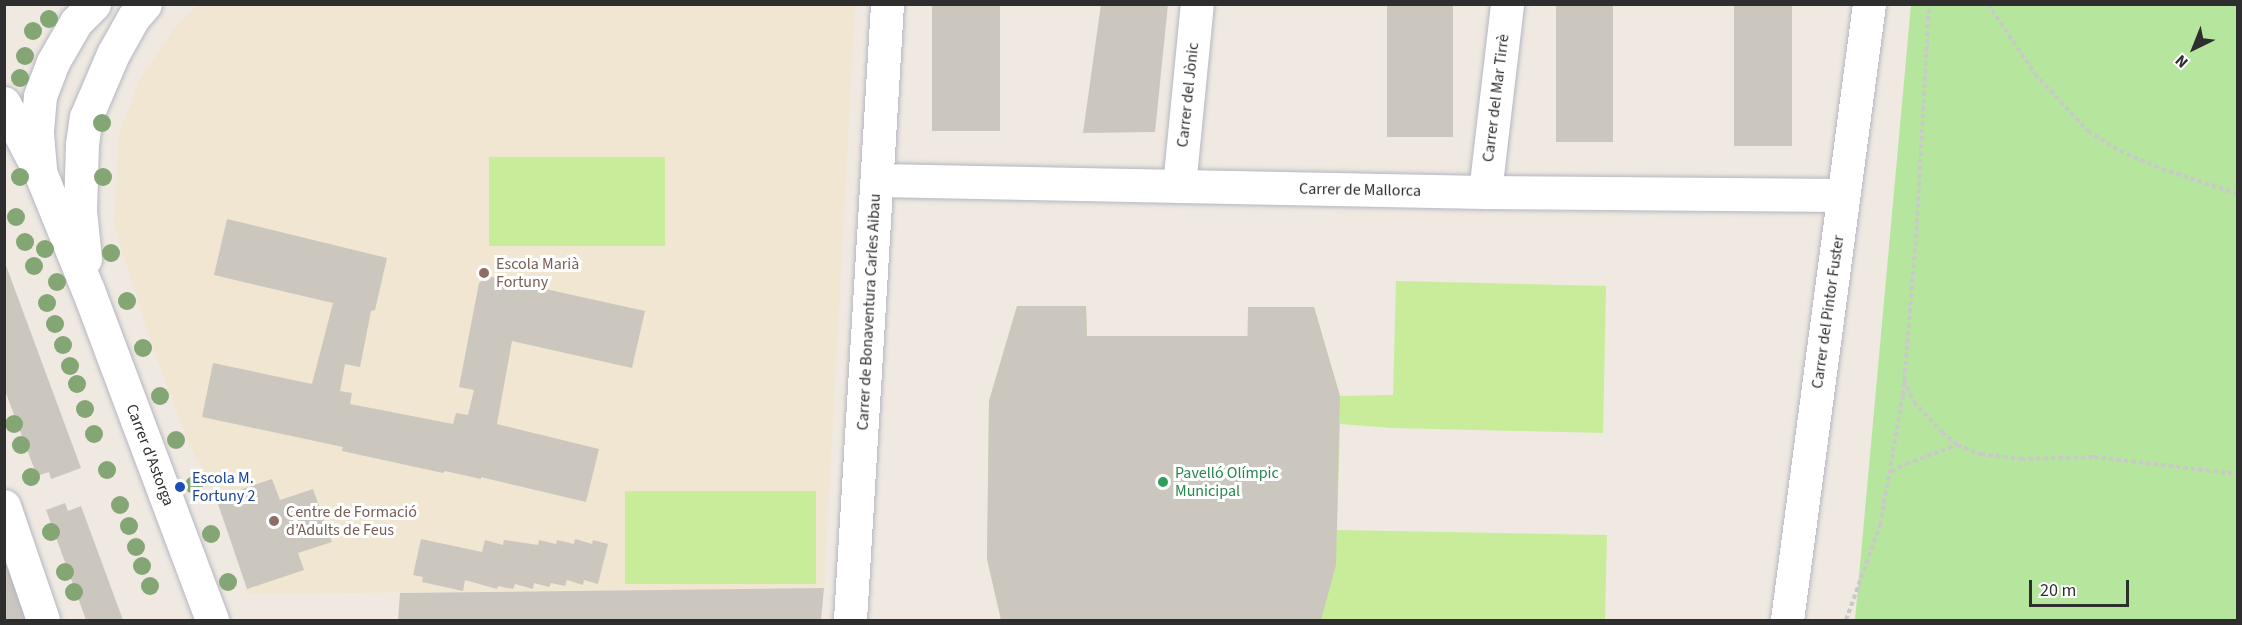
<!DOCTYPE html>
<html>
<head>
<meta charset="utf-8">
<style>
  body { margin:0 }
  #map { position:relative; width:2242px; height:625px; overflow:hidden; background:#efe9e1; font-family:"Source Sans 3",sans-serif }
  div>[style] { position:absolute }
  .education>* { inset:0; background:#f0e6d1 }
  .green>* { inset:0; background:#b6e59e }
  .pitch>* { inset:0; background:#c9ec9a; transform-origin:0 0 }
  .building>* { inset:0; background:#cbc7bf; transform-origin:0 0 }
  .path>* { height:4px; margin-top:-2px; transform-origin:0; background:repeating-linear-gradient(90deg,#c9c9c9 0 4.5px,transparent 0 7.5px) }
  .roads { filter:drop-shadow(0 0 2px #b4b7c1) drop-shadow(0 0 2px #b4b7c1) }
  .minor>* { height:33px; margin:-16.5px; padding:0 16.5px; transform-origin:16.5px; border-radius:16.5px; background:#fff }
  .trees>* { width:18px; height:18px; margin:-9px; border-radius:50%; background:#84a574 }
  .dots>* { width:16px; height:16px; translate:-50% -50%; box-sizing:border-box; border:3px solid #fff; border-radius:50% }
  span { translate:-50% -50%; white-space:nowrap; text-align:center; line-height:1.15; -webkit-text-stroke:6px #fff; paint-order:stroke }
  .street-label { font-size:16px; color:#2e2e2e }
  .education-label { font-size:16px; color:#785e54 }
  .left { translate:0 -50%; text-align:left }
  .leisure-label { font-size:16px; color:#27864d }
  .transit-label { font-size:16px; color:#164399 }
  .frame { position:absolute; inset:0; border:6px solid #2e2e2e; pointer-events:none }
  .north { position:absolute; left:2164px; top:18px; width:60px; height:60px; -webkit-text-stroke:4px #fff; paint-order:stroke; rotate:223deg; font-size:16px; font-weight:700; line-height:24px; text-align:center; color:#2e2e2e }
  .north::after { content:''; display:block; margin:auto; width:21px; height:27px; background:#2e2e2e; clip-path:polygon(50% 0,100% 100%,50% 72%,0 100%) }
  .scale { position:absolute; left:2029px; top:580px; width:100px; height:27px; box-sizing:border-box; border:3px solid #2e2e2e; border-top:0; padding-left:8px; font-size:18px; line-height:21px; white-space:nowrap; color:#2e2e2e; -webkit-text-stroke:4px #fff; paint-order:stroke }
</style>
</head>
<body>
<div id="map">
  <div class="education">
    <i style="clip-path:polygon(198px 5px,855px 5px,824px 588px,248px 594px,247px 589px,304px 570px,298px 553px,332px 542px,313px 489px,280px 500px,272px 479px,216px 498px,188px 442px,150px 339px,114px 225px,119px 134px,142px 75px,176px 26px)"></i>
  </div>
  <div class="green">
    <i style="clip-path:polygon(1911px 5px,2237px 5px,2237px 620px,1855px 620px)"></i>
  </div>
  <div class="pitch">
    <i style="left:489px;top:157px;width:176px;height:89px"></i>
    <i style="clip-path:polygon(1396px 281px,1606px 286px,1603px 433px,1393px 428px,1340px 424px,1337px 530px,1607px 535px,1605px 620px,1001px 620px,987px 559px,989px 401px,1017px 306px,1086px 306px,1087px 336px,1247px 336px,1248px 307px,1314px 307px,1340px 396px,1393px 395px)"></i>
    <i style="left:625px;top:491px;width:191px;height:93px"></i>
  </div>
  <div class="building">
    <i style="left:932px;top:4px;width:68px;height:127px"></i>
    <i style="clip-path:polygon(1101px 4px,1168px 4px,1155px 132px,1083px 133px)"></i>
    <i style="left:1387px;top:4px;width:66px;height:133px"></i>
    <i style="left:1556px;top:4px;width:57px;height:138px"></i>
    <i style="left:1734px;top:4px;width:58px;height:142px"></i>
    <i style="clip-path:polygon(227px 219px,387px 258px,375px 310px,371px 311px,360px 367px,345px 364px,340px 391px,352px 393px,350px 404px,453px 424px,456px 413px,468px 415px,474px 390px,459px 387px,479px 283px,487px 276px,645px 311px,632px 368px,512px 341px,497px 424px,599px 449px,586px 502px,481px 477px,481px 479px,445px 471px,443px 473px,342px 451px,343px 447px,202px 417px,213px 363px,312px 384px,333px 303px,214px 275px)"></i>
    <i style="clip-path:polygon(4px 260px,81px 468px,51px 479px,49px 472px,37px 476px,4px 388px)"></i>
    <i style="clip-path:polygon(1017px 306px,1086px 306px,1087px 336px,1248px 336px,1248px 307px,1314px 307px,1340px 396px,1336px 565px,1321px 620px,1001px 620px,987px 559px,989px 401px)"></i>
    <i style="clip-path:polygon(272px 479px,280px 500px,313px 489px,332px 542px,298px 553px,304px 570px,247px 589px,216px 498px)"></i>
    <i style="clip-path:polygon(65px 503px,68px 511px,81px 506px,123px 620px,86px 620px,46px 510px)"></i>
    <i style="clip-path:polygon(421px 539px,482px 552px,485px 540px,503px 545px,504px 540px,538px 545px,539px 540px,556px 544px,557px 540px,574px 544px,575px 539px,592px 544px,593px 540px,608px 544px,598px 584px,584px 580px,583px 585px,567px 580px,565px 586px,551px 583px,549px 587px,534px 583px,533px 589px,515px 584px,513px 589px,498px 586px,497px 589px,465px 580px,463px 591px,422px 582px,423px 577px,413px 575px)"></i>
    <i style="clip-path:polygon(5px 559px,27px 620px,4px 620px)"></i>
    <i style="clip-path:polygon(824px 588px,821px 620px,398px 620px,400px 593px)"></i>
  </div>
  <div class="path">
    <i style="left:1988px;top:4px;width:84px;rotate:56.1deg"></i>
    <i style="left:2035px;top:74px;width:78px;rotate:47.1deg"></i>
    <i style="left:2088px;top:131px;width:38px;rotate:32deg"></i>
    <i style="left:2120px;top:151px;width:46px;rotate:23.2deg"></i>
    <i style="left:2162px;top:169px;width:80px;rotate:18.2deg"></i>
    <i style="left:1904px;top:380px;width:24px;rotate:66deg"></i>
    <i style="left:1914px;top:402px;width:41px;rotate:47deg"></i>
    <i style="left:1942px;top:432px;width:20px;rotate:41deg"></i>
    <i style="left:1957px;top:445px;width:26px;rotate:21deg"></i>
    <i style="left:1981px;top:454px;width:40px;rotate:7.1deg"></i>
    <i style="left:2021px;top:459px;width:73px;rotate:-1.6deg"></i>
    <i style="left:2094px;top:457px;width:145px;rotate:6.7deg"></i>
    <i style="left:1891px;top:472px;width:17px;rotate:-28deg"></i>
    <i style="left:1906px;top:464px;width:53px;rotate:-20.8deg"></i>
    <i style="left:1846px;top:620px;width:101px;rotate:-70.3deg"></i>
    <i style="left:1880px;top:525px;width:132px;rotate:-80deg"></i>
    <i style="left:1903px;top:395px;width:158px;rotate:-85.3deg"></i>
    <i style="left:1916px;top:238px;width:234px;rotate:-86.8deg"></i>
  </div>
  <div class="roads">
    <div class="minor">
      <i style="left:94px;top:4px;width:25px;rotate:135deg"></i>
      <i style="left:76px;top:22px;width:46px;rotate:119.9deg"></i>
      <i style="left:53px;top:62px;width:36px;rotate:111deg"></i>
      <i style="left:40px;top:96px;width:38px;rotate:95deg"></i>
      <i style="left:37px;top:134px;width:38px;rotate:85deg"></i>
      <i style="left:40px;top:172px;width:127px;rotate:67.9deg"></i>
      <i style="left:88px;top:290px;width:353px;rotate:69.4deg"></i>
      <i style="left:4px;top:103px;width:68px;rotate:62.7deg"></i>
      <i style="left:877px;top:180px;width:608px;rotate:1.13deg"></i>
      <i style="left:1485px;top:192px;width:358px;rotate:0.5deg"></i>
      <i style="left:1179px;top:186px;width:183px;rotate:-84.4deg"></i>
      <i style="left:1485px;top:192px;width:189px;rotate:-83.3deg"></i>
      <i style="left:85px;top:259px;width:48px;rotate:-95.9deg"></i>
      <i style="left:80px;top:211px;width:67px;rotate:-88.3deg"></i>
      <i style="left:82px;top:144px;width:27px;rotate:-82deg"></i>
      <i style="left:86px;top:117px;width:69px;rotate:-66.8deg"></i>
      <i style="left:113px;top:54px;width:41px;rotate:-60.9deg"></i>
      <i style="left:133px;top:18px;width:18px;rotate:-49deg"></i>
      <i style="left:4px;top:506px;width:120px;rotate:71.1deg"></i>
      <i style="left:850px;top:620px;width:617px;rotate:-86.56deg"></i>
      <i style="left:1787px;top:620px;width:621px;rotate:-82.42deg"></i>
    </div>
  </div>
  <div class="trees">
    <i style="left:49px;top:19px"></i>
    <i style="left:33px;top:31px"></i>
    <i style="left:25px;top:56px"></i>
    <i style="left:20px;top:78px"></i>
    <i style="left:102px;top:123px"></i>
    <i style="left:20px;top:177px"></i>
    <i style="left:103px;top:177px"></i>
    <i style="left:16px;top:217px"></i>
    <i style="left:25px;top:242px"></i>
    <i style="left:45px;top:249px"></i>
    <i style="left:111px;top:253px"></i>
    <i style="left:34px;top:266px"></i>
    <i style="left:57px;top:282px"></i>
    <i style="left:127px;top:301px"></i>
    <i style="left:47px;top:303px"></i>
    <i style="left:55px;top:324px"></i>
    <i style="left:63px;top:345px"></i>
    <i style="left:143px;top:348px"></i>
    <i style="left:70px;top:366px"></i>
    <i style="left:77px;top:384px"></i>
    <i style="left:160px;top:396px"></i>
    <i style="left:85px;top:409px"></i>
    <i style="left:14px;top:424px"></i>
    <i style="left:94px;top:434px"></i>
    <i style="left:176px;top:440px"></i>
    <i style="left:21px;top:445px"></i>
    <i style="left:107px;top:470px"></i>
    <i style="left:31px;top:477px"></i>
    <i style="left:194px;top:485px"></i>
    <i style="left:120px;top:505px"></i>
    <i style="left:129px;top:526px"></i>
    <i style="left:51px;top:532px"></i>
    <i style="left:211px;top:534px"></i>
    <i style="left:136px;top:547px"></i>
    <i style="left:142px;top:566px"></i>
    <i style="left:65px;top:572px"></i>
    <i style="left:228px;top:582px"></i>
    <i style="left:150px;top:586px"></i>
    <i style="left:74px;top:592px"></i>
  </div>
  <div class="dots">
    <i style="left:484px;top:273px;background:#8d6e63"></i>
    <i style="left:1163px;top:482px;background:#2e9e5b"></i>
    <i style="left:180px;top:487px;background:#1a4fb4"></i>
    <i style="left:274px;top:521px;background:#8d6e63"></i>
  </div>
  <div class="street-label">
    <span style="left:1188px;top:95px;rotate:-84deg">Carrer del Jònic</span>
    <span style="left:1496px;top:98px;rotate:-83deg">Carrer del Mar Tirrè</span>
    <span style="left:1360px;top:190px;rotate:1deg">Carrer de Mallorca</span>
    <span style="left:869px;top:312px;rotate:-87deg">Carrer de Bonaventura Carles Aibau</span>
    <span style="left:1828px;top:312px;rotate:-82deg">Carrer del Pintor Fuster</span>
    <span style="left:150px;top:455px;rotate:69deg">Carrer d'Astorga</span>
  </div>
  <div class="education-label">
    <span class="left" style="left:496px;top:273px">Escola Marià<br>Fortuny</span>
    <span class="left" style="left:286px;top:521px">Centre de Formació<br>d’Adults de Feus</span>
  </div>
  <div class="leisure-label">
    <span class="left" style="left:1175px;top:482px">Pavelló Olímpic<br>Municipal</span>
  </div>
  <div class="transit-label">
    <span class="left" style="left:192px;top:487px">Escola M.<br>Fortuny 2</span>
  </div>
  <div class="frame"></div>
  <div class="north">N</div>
  <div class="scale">20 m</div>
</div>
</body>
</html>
